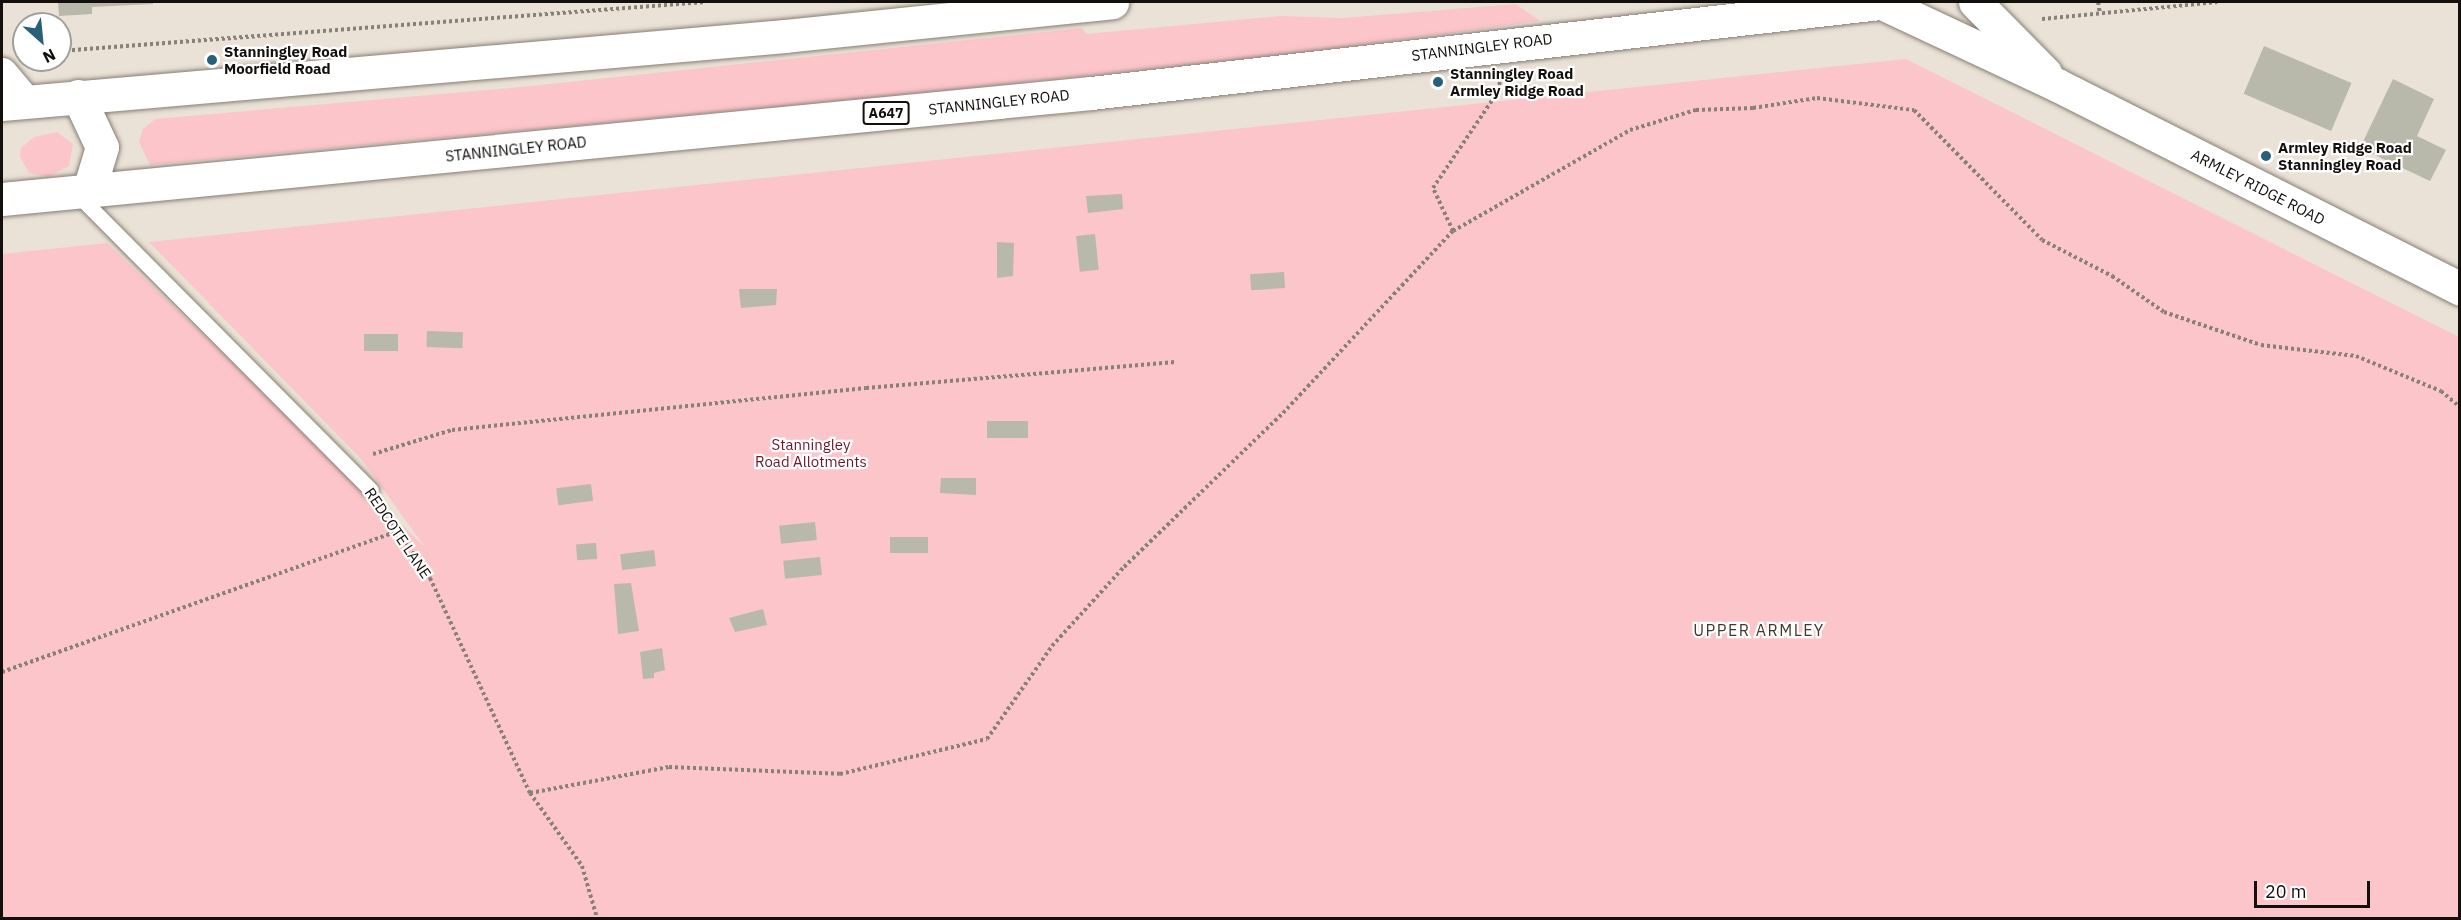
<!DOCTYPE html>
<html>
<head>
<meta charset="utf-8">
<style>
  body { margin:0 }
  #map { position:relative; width:2461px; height:920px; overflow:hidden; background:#eae2d6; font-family:"IBM Plex Sans",sans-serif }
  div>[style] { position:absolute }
  .green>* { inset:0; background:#fcc5ca }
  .building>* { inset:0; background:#b8b8ab; transform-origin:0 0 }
  .path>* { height:4px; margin-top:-2px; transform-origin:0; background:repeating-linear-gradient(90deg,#878179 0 3px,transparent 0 6px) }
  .roads { filter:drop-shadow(0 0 2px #867e74) drop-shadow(0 0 2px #867e74) }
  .lane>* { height:15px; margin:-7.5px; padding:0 7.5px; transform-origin:7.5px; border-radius:7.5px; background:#fff }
  .street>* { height:32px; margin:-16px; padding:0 16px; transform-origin:16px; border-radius:16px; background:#fff }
  .secondary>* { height:33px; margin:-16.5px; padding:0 16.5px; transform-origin:16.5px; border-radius:16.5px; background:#fff }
  .primary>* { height:33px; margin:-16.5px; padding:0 16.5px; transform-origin:16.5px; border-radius:16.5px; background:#fff }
  .dots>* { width:16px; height:16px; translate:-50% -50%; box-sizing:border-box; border:3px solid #fff; border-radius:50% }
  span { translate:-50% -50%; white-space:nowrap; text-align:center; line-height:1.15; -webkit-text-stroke:4.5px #fff; paint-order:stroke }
  .shield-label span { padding:2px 4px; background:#fff; border:2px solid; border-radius:4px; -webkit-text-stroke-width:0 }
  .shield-label { font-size:14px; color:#120f0c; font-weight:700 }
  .street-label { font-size:15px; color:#120f0c }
  .poi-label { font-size:15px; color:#120f0c; font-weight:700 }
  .left { translate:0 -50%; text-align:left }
  .park-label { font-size:15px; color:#6d172b }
  .neighbourhood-label { font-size:16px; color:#403930; letter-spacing:1.5px }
  .frame { position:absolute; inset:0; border:3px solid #120f0c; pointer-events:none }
  .north { position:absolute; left:12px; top:12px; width:60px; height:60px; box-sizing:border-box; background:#fff; border:2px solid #a09f9e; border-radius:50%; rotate:153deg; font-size:16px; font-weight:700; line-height:24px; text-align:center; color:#120f0c }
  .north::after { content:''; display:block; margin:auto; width:21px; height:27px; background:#285f79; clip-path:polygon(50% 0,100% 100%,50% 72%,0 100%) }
  .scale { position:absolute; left:2254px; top:881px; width:116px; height:27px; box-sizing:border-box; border:3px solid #120f0c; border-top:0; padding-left:8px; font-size:18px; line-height:21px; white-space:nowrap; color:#120f0c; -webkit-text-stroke:4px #fff; paint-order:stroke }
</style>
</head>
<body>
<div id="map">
  <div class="green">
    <i style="clip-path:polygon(1516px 4px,1540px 21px,1302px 53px,884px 97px,150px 165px,139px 142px,143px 129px,155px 119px,521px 87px,1082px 28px,1086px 34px,1281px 16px,1343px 18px)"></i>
    <i style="clip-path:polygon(1906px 59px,2459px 337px,2459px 918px,2px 918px,2px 254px,107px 243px,425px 547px,362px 460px,149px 242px)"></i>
    <i style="clip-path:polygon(57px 132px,73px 144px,69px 166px,48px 177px,29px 173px,20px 157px,21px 148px,34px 137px)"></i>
  </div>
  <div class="building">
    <i style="clip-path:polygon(58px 2px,153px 2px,153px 4px,92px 7px,92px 14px,59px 16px)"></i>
    <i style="left:2264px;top:46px;width:95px;height:52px;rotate:23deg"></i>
    <i style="clip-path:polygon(2393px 79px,2434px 99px,2417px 136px,2446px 150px,2430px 181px,2360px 148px)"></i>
    <i style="clip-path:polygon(1122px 194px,1123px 209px,1088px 213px,1086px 196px)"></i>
    <i style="left:1095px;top:234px;width:36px;height:19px;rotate:84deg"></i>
    <i style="clip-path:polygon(997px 242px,1014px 243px,1013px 276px,997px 278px)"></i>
    <i style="left:1284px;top:272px;width:16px;height:34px;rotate:86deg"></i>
    <i style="clip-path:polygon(739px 289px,777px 289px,776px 305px,741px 308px)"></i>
    <i style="left:427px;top:331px;width:36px;height:16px;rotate:2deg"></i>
    <i style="left:364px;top:334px;width:34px;height:17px"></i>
    <i style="left:987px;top:421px;width:41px;height:17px"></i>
    <i style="clip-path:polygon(941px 478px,976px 478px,976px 495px,940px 493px)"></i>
    <i style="left:591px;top:484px;width:17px;height:35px;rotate:83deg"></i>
    <i style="left:815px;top:522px;width:18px;height:36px;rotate:84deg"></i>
    <i style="left:928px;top:537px;width:16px;height:38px;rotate:90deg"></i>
    <i style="left:596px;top:543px;width:16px;height:20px;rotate:86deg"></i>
    <i style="left:654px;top:550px;width:16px;height:34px;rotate:83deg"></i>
    <i style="left:820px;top:557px;width:18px;height:37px;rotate:84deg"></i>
    <i style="clip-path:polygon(631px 583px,639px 631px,618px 634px,614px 584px)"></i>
    <i style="clip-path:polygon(763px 609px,767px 625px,735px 632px,729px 618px)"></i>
    <i style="clip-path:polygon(662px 648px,665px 670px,654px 673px,654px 678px,643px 679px,640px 652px)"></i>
  </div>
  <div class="path">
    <i style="left:2098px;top:2px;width:11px;rotate:80deg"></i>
    <i style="left:2042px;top:19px;width:176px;rotate:-5.5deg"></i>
    <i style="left:60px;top:51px;width:647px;rotate:-4.34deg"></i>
    <i style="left:1453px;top:231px;width:204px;rotate:-29.7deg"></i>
    <i style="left:1630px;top:130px;width:69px;rotate:-16.9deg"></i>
    <i style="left:1696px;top:110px;width:57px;rotate:-2deg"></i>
    <i style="left:1753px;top:108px;width:65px;rotate:-8.9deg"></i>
    <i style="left:1817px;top:98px;width:98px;rotate:7.1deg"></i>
    <i style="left:1914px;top:110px;width:182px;rotate:45.4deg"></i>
    <i style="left:2042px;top:240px;width:79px;rotate:27.2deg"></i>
    <i style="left:2112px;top:276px;width:63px;rotate:34.7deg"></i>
    <i style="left:2164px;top:312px;width:102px;rotate:18.8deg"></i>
    <i style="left:2261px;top:345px;width:96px;rotate:6.6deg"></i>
    <i style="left:2356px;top:356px;width:92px;rotate:22.4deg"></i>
    <i style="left:2441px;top:391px;width:25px;rotate:40deg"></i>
    <i style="left:373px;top:454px;width:83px;rotate:-16.9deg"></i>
    <i style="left:452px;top:430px;width:416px;rotate:-5.8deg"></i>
    <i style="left:866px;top:388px;width:310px;rotate:-4.8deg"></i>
    <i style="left:385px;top:512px;width:80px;rotate:55.7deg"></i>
    <i style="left:430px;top:578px;width:237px;rotate:65.1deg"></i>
    <i style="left:530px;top:793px;width:90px;rotate:54.5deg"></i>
    <i style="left:582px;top:866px;width:54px;rotate:73.9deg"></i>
    <i style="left:2px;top:672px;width:420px;rotate:-19.6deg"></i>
    <i style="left:530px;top:793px;width:141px;rotate:-10.6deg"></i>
    <i style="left:669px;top:767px;width:171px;rotate:2.3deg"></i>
    <i style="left:840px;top:774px;width:151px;rotate:-13.4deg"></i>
    <i style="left:987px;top:739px;width:113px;rotate:-55deg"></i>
    <i style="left:1052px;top:646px;width:107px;rotate:-47.7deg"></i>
    <i style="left:1124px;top:567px;width:221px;rotate:-44.1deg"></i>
    <i style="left:1283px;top:413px;width:249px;rotate:-47deg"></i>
    <i style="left:1453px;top:231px;width:47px;rotate:-114.9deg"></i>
    <i style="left:1433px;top:188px;width:111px;rotate:-56deg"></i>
    <i style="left:1495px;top:96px;width:15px;rotate:-70deg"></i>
  </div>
  <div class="roads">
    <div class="lane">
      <i style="left:77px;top:194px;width:417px;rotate:45.2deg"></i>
    </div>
    <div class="street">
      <i style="left:2px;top:74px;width:35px;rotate:50deg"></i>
    </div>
    <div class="secondary">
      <i style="left:1880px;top:2px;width:195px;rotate:25.1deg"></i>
      <i style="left:2057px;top:85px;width:452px;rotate:26.8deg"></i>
      <i style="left:1975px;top:2px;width:100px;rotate:45.4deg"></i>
    </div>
    <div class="primary">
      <i style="left:78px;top:96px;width:56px;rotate:64.8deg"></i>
      <i style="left:102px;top:147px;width:45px;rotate:106.8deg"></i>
      <i style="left:2px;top:104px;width:786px;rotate:-4.96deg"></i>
      <i style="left:785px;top:36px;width:329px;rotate:-5.9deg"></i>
      <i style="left:2px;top:199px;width:1094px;rotate:-5.56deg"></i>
      <i style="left:1091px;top:93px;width:802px;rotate:-6.51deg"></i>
    </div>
  </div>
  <div class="dots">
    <i style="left:212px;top:60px;background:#285f79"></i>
    <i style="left:1438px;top:82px;background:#285f79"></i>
    <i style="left:2266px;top:156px;background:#285f79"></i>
  </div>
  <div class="shield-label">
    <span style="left:886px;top:113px">A647</span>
  </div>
  <div class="street-label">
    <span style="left:1482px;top:47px;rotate:-7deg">STANNINGLEY ROAD</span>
    <span style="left:999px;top:102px;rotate:-6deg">STANNINGLEY ROAD</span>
    <span style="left:516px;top:149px;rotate:-6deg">STANNINGLEY ROAD</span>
    <span style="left:2258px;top:187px;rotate:27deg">ARMLEY RIDGE ROAD</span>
    <span style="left:398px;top:533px;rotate:56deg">REDCOTE LANE</span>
  </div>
  <div class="poi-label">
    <span class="left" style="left:224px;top:60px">Stanningley Road<br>Moorfield Road</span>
    <span class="left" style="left:1450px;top:82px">Stanningley Road<br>Armley Ridge Road</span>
    <span class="left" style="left:2278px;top:156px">Armley Ridge Road<br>Stanningley Road</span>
  </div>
  <div class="park-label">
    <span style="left:811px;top:453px">Stanningley<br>Road Allotments</span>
  </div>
  <div class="neighbourhood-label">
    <span style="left:1759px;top:630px">UPPER ARMLEY</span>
  </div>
  <div class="frame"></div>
  <div class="north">N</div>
  <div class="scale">20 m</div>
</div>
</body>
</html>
